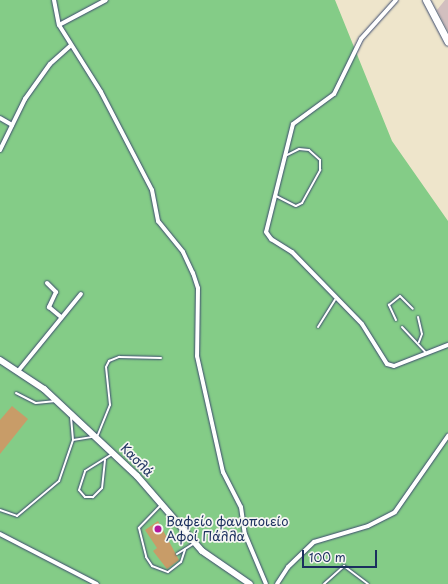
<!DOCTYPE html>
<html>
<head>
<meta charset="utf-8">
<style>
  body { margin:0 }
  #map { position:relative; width:448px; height:584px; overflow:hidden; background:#eee5cb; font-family:"Playpen Sans",sans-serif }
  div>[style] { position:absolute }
  .industrial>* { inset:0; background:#d2bfbf }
  .green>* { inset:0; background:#84cc87 }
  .building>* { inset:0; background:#c89c68 }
  .roads { filter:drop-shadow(0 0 1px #3b4a6e) drop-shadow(0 0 1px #3b4a6e) }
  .lane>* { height:2px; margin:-1px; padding:0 1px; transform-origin:1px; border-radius:1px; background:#fff }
  .street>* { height:4px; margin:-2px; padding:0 2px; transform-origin:2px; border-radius:2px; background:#fff }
  .secondary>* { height:6px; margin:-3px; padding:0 3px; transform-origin:3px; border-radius:3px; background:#fff }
  .primary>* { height:7px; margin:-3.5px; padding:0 3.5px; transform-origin:3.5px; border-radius:3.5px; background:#fff }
  .dots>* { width:11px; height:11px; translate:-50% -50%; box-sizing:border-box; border:2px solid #f6f6f2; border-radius:50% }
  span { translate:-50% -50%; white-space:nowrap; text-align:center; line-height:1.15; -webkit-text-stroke:3.5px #f6f6f2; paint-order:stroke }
  .street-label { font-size:13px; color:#1b2f5e }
  .poi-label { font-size:13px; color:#1b2f5e }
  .left { translate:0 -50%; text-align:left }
  .scale { position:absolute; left:302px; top:550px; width:75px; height:18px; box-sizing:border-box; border:2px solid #1b2f5e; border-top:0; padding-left:5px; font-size:12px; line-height:14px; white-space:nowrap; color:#1b2f5e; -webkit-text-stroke:3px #f6f6f2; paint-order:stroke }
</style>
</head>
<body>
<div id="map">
  <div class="industrial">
    <i style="clip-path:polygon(445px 0,448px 0,448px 31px,437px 10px)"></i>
  </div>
  <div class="green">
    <i style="clip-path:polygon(0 0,335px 0,392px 141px,448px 221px,448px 584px,0 584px)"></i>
  </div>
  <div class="building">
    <i style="clip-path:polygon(12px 406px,28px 419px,0 454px,0 420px)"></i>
    <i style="clip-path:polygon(158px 521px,179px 560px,167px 569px,153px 551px,157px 548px,145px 530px)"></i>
  </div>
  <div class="roads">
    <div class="lane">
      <i style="left:276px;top:196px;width:22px;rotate:27deg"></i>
      <i style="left:296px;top:206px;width:7px;rotate:-27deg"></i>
      <i style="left:302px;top:203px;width:38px;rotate:-61deg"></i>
      <i style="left:320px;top:170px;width:10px;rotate:-90deg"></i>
      <i style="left:320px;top:160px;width:15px;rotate:-138deg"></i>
      <i style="left:309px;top:150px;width:10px;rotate:-174deg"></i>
      <i style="left:299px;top:149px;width:13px;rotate:153deg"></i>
      <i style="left:418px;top:317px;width:17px;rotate:77deg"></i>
      <i style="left:422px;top:334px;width:9px;rotate:111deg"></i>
      <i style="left:396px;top:320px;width:17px;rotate:-115deg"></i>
      <i style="left:389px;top:305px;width:14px;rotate:-39deg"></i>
      <i style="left:400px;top:296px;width:18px;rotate:45deg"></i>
      <i style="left:318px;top:327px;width:32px;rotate:-58deg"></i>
      <i style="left:402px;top:327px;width:34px;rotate:47deg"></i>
      <i style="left:16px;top:393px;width:22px;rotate:27deg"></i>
      <i style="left:36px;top:403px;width:20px;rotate:-6deg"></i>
      <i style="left:97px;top:437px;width:35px;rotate:-68deg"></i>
      <i style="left:110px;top:405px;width:38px;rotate:-96deg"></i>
      <i style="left:106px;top:367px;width:7px;rotate:-63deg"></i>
      <i style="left:109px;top:361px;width:11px;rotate:-22deg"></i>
      <i style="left:119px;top:357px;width:42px;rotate:1.4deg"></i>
      <i style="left:73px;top:440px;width:20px;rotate:-9deg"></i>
      <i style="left:105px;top:460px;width:28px;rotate:96deg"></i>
      <i style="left:102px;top:488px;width:13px;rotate:135deg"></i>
      <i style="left:93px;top:497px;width:8px;rotate:180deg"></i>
      <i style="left:85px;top:497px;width:9px;rotate:-131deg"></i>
      <i style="left:79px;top:490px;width:20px;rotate:-72deg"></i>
      <i style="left:85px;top:471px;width:31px;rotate:-32deg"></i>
      <i style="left:161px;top:505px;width:32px;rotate:134deg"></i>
      <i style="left:139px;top:528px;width:30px;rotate:76deg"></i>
      <i style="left:146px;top:557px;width:11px;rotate:56deg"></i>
      <i style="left:152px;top:566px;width:17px;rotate:21deg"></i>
      <i style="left:168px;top:572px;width:16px;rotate:-38deg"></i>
      <i style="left:181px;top:562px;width:13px;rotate:-72deg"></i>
      <i style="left:0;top:510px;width:18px;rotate:19deg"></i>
      <i style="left:17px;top:516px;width:55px;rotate:-39.8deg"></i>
      <i style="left:59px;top:481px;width:43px;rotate:-71.1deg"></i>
      <i style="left:73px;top:440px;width:23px;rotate:-95deg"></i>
      <i style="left:177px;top:554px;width:19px;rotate:-32deg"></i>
      <i style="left:324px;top:584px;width:27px;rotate:-42deg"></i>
      <i style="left:344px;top:566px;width:30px;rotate:37deg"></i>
    </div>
    <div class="street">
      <i style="left:54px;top:0;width:25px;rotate:79deg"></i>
      <i style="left:59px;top:25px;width:79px;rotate:57.9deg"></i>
      <i style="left:101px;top:92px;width:110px;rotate:62.5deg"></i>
      <i style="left:152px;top:190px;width:32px;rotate:79deg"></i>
      <i style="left:158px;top:221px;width:40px;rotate:51deg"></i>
      <i style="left:183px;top:252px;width:23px;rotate:65deg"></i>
      <i style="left:193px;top:273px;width:16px;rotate:72deg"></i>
      <i style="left:198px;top:288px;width:68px;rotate:90.8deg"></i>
      <i style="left:197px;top:356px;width:119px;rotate:77.4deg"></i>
      <i style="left:223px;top:472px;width:39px;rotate:63deg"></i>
      <i style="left:241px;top:507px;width:27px;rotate:82deg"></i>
      <i style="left:245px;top:534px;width:54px;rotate:67.2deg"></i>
      <i style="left:396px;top:0;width:52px;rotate:131.9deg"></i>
      <i style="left:361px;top:39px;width:61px;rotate:116.1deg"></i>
      <i style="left:334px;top:94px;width:51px;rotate:143.8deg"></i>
      <i style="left:293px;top:124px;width:111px;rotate:104deg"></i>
      <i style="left:266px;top:232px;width:9px;rotate:54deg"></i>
      <i style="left:271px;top:239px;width:25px;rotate:32deg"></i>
      <i style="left:292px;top:252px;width:100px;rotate:45.8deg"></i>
      <i style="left:362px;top:324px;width:47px;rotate:58deg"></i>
      <i style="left:387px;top:364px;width:7px;rotate:16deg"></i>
      <i style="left:394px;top:366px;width:58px;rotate:-21.3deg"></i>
      <i style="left:59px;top:25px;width:53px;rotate:-28deg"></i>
      <i style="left:0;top:118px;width:14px;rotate:30deg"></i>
      <i style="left:0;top:150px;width:57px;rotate:-63.9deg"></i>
      <i style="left:25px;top:99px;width:43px;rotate:-54.5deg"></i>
      <i style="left:50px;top:64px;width:27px;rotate:-42deg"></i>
      <i style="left:47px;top:283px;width:13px;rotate:45deg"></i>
      <i style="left:56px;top:292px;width:17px;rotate:115deg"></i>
      <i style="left:49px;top:307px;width:16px;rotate:40deg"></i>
      <i style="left:19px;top:370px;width:98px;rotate:-50.8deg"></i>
      <i style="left:0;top:534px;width:109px;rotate:27.3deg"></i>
      <i style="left:277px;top:584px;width:20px;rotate:-57deg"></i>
      <i style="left:288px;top:567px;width:36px;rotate:-44deg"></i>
      <i style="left:314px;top:542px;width:56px;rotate:-16.5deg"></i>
      <i style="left:368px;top:526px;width:30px;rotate:-27deg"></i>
      <i style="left:395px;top:512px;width:93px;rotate:-55.1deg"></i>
    </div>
    <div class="secondary">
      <i style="left:0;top:360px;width:53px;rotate:33.4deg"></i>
      <i style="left:44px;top:389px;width:127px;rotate:43.1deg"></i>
      <i style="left:137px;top:476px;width:99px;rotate:49.1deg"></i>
      <i style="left:202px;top:551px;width:58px;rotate:34.5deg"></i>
    </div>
    <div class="primary">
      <i style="left:426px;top:0;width:47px;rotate:62.4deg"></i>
    </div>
  </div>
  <div class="dots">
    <i style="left:158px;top:529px;background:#b5179e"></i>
  </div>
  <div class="street-label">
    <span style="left:137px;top:460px;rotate:45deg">Κασλά</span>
  </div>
  <div class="poi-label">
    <span class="left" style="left:166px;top:529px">Βαφείο φανοποιείο<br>Αφοί Πάλλα</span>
  </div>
  <div class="scale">100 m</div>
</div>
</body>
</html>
